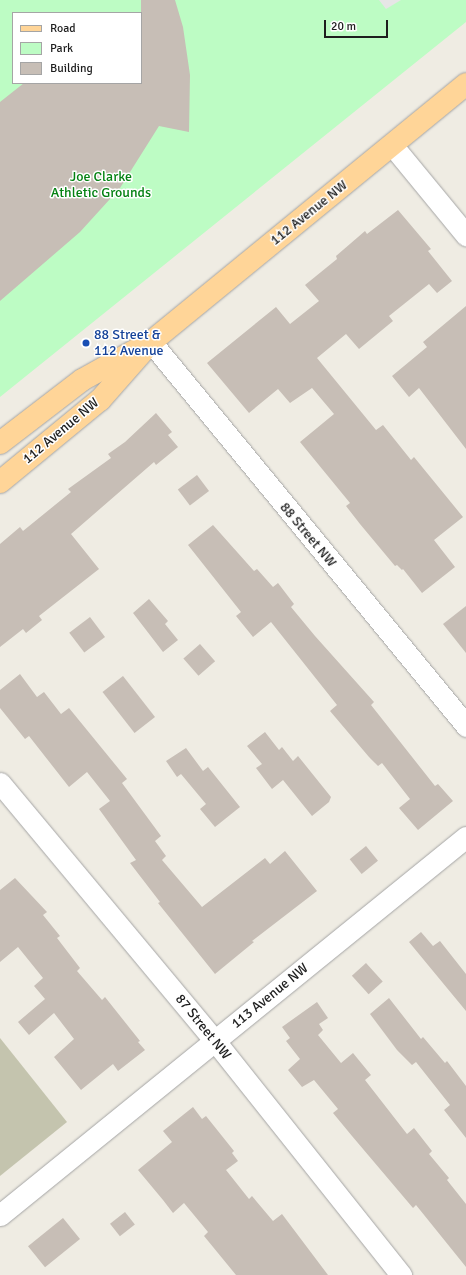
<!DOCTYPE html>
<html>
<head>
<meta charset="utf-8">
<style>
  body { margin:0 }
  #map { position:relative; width:466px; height:1275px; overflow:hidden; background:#efece3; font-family:Signika,sans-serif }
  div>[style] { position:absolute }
  .construction>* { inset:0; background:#c4c4ae }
  .park>* { inset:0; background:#bdfcc4 }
  .parking>* { inset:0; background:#e6e6e6 }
  .building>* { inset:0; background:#c7beb6; transform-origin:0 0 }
  .roads { filter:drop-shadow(0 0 1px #a5a5a5) drop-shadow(0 0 1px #a5a5a5) }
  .minor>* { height:21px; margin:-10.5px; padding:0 10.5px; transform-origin:10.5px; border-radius:10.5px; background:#fff }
  .major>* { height:22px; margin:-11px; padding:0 11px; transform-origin:11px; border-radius:11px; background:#ffd598 }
  .dots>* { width:11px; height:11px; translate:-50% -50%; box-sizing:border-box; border:2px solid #fff; border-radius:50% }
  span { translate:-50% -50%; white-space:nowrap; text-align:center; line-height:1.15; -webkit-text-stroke:3px #fff; paint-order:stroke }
  .park-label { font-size:14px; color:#058213 }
  .street-label { font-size:14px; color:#1e1e1e }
  .transit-label { font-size:14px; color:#164399 }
  .left { translate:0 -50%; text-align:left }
  .legend { position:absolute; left:12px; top:12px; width:130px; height:72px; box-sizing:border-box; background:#fff; border:1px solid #a5a5a5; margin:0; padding:5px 7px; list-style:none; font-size:12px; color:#1e1e1e }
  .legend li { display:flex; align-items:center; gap:8px; height:20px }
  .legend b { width:20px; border:1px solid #a5a5a5 }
  .scale { position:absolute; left:324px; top:20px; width:64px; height:18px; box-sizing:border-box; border:2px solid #1e1e1e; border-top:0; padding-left:5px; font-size:12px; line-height:14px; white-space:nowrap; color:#1e1e1e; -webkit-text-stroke:3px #fff; paint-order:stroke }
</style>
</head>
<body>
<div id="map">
  <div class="construction">
    <i style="clip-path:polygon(0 1038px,67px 1122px,0 1176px)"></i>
  </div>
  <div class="park">
    <i style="clip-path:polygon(evenodd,0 0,466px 0,466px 22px,0 397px,0 0,13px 13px,141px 13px,141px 83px,13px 83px,13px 13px)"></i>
  </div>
  <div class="parking">
    <i style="clip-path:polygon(379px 0,401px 0,386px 9px)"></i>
  </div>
  <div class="building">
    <i style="clip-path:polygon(141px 0,175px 0,183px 27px,190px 75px,189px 132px,159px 126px,120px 188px,80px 232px,0 301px,0 102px,24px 83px,141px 83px)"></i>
    <i style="clip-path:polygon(398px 210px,431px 249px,428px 251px,452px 281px,437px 293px,429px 284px,389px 316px,393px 321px,359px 349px,346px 334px,317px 358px,376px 430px,383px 425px,411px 460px,414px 457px,463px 517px,434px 540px,455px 567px,422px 593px,403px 569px,402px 570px,397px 565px,395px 566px,360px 524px,346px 506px,350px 503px,300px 442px,334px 414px,312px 388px,290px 403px,278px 389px,249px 413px,207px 363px,276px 307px,290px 324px,319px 301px,305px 285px,337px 259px,336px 256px,365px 231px,367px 234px)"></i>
    <i style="clip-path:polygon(466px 306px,466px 449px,419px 388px,409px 397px,392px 376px,427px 347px,423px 342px)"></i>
    <i style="clip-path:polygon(156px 413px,172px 432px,168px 435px,178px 447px,156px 465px,154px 462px,71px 534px,99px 569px,39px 616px,42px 620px,26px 633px,23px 629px,0 647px,0 544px,20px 527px,23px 531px,71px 492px,68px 489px,111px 458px,108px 454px,125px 442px)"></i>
    <i style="left:197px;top:475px;width:20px;height:24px;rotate:53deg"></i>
    <i style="clip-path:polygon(213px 525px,254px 571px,257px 569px,273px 587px,278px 583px,294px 604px,291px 607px,315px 636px,374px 702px,371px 705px,435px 786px,438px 784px,453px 801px,418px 830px,399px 808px,410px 799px,382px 763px,378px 766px,369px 757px,330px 711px,337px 705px,271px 622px,253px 637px,236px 616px,241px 612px,188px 545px)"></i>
    <i style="clip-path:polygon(149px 599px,168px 621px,165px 624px,178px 640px,163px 652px,133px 613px)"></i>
    <i style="clip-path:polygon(466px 606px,466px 653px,443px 624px)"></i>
    <i style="left:90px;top:617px;width:25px;height:26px;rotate:53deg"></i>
    <i style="left:200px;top:644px;width:23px;height:22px;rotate:49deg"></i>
    <i style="clip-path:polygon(20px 674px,37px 697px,44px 692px,61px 714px,69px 708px,127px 779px,122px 783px,161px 836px,155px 841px,166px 856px,162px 860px,202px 907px,265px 858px,270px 864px,285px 851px,317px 891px,252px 941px,254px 942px,215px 974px,158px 903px,160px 902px,130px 863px,136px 860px,99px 809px,110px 801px,87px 772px,69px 787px,29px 736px,25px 739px,0 708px,0 690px)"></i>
    <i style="left:123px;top:676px;width:52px;height:26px;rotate:52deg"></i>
    <i style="clip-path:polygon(265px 732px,279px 750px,282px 747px,293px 761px,298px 756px,331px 797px,329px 802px,312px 816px,283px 780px,272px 789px,256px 768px,262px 764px,247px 746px)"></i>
    <i style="clip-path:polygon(186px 748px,203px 771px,208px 767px,240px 807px,215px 827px,200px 809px,206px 804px,181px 774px,177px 777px,166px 761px)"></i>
    <i style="left:366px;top:846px;width:19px;height:21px;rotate:51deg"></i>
    <i style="clip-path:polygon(15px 878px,47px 912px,43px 915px,60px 936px,57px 938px,80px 968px,77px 971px,102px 1000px,105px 997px,140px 1041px,138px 1042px,145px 1050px,118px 1071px,113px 1064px,81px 1090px,54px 1057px,74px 1039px,54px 1013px,29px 1035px,18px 1022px,45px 999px,34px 986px,43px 978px,18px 947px,0 962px,0 890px)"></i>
    <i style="clip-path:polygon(421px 932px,433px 946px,440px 941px,466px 974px,466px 1011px,409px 942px)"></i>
    <i style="left:366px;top:963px;width:25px;height:19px;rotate:48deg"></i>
    <i style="clip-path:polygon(389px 998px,421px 1039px,423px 1037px,445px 1063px,447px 1061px,466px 1086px,466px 1138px,444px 1110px,450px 1105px,416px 1062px,412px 1065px,397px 1050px,370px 1014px)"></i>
    <i style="clip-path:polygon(317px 1002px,328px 1018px,319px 1024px,323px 1030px,318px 1035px,341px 1063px,353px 1053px,371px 1075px,365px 1080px,407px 1134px,414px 1128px,432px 1151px,429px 1154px,449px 1178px,447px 1180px,466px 1204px,466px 1267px,416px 1205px,413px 1208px,352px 1136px,333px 1113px,338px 1109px,314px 1080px,302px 1087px,288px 1070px,300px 1059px,286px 1041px,290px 1038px,282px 1027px)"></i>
    <i style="clip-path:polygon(193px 1107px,202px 1119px,206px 1116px,234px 1151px,232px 1153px,238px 1161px,226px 1170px,249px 1199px,252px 1196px,273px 1221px,282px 1214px,328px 1275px,236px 1275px,204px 1236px,208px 1232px,184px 1203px,173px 1213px,163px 1200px,138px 1170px,172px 1142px,163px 1131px)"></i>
    <i style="left:125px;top:1212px;width:16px;height:19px;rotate:52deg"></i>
    <i style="left:63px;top:1218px;width:27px;height:45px;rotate:51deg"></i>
  </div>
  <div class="roads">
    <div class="minor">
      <i style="left:392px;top:145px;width:117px;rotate:50.6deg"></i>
      <i style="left:151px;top:342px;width:497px;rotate:50.6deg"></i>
      <i style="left:0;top:783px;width:336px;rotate:50.2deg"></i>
      <i style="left:215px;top:1041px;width:299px;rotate:51.5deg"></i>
      <i style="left:0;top:1215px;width:600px;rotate:-39.05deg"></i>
    </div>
    <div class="major">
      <i style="left:0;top:443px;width:103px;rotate:-37.5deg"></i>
      <i style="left:82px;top:380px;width:62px;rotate:-29.1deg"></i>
      <i style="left:0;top:482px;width:129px;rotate:-39.4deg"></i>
      <i style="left:100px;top:400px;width:77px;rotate:-48.7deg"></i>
      <i style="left:151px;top:342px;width:407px;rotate:-39.3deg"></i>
    </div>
  </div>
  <div class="dots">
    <i style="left:86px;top:343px;background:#1a4fb4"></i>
  </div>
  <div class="park-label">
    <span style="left:101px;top:185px">Joe Clarke<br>Athletic Grounds</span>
  </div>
  <div class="street-label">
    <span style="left:309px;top:213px;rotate:-39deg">112 Avenue NW</span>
    <span style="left:61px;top:431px;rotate:-40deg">112 Avenue NW</span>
    <span style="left:308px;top:535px;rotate:50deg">88 Street NW</span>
    <span style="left:270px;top:996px;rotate:-39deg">113 Avenue NW</span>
    <span style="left:203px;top:1027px;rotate:51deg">87 Street NW</span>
  </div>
  <div class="transit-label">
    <span class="left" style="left:94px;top:343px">88 Street &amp;<br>112 Avenue</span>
  </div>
  <ul class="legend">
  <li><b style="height:5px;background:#ffd598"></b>Road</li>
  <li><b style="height:11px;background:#bdfcc4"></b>Park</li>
  <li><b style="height:11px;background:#c7beb6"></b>Building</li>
  </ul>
  <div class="scale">20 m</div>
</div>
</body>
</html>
